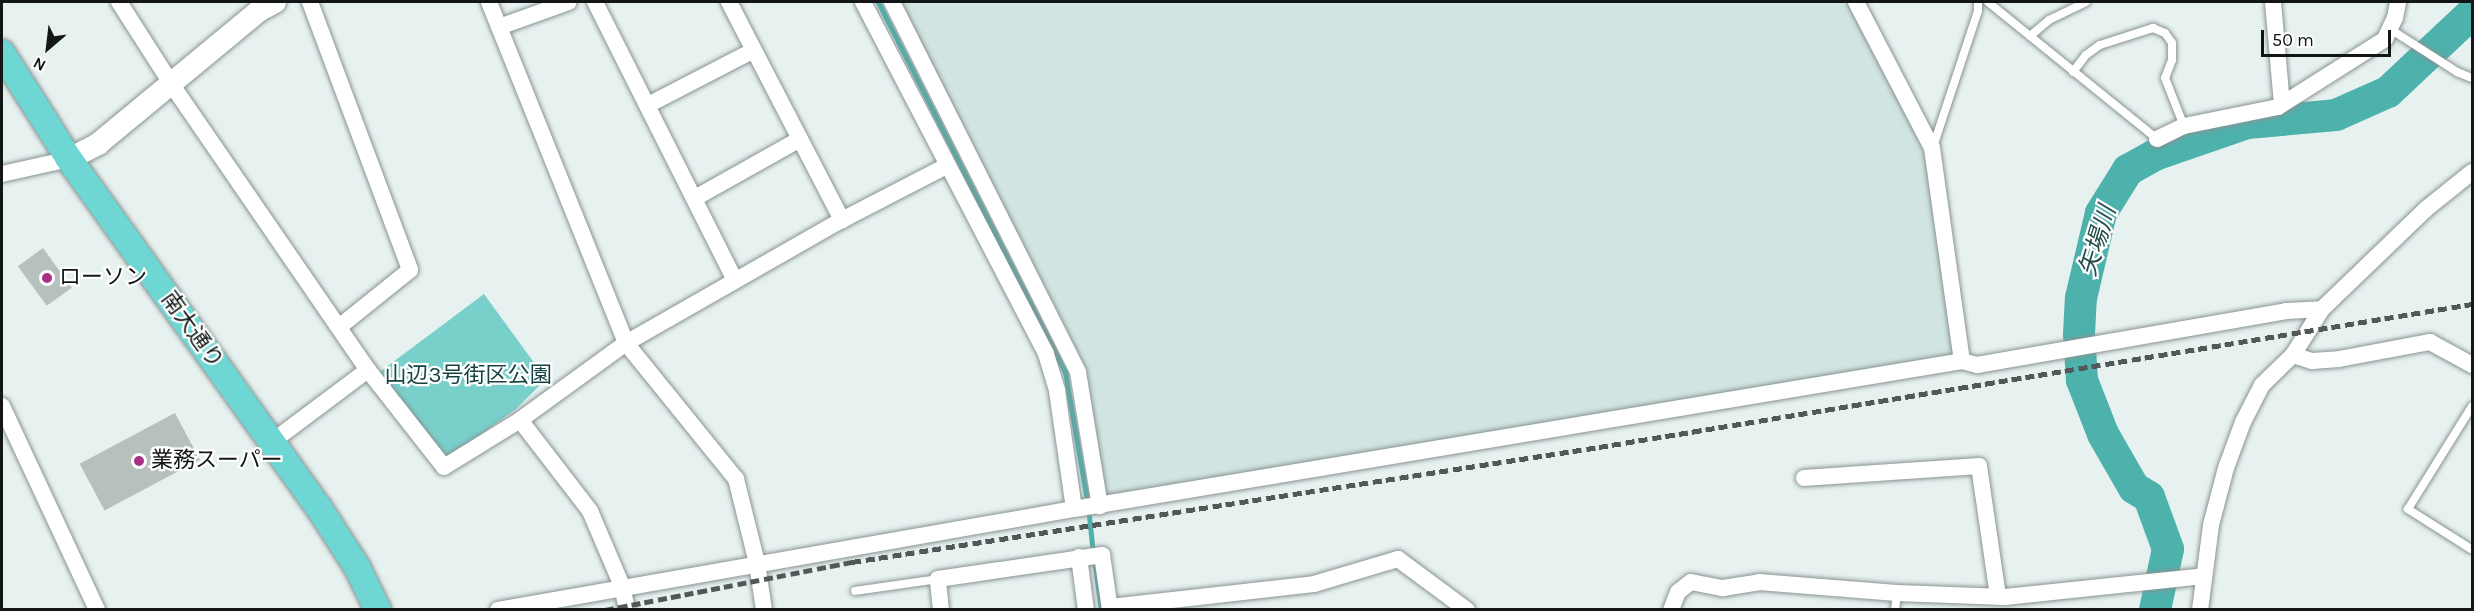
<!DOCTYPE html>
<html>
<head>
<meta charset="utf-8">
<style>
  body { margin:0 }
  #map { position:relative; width:2474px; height:611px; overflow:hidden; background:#e6f1f0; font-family:Karla,"Noto Sans JP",sans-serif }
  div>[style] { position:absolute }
  .built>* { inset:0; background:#d0e4e2 }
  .green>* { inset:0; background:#79d0cb }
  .stream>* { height:5px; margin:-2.5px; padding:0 2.5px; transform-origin:2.5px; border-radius:2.5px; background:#4db1ac }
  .river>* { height:32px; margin:-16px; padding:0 16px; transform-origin:16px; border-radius:16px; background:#4db1ac }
  .building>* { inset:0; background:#b5c0bf; transform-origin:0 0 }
  .roads { filter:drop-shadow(0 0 2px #899392) drop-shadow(0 0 2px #899392) }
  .lane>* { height:8px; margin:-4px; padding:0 4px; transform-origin:4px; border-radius:4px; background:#fff }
  .street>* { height:16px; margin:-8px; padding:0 8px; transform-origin:8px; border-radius:8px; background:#fff }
  .secondary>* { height:22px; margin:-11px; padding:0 11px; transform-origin:11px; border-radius:11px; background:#fff }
  .primary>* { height:26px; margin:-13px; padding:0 13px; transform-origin:13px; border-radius:13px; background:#6ed6d3 }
  .rail>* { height:4.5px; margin-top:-2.25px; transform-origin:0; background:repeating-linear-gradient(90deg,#525857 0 9px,transparent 0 13.5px) }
  .dots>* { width:16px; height:16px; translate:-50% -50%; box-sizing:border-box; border:3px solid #fff; border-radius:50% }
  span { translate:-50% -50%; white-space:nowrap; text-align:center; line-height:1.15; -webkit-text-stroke:4.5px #fff; paint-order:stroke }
  .poi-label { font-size:22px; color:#121616 }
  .left { translate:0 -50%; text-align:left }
  .street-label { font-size:22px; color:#121616 }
  .park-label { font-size:22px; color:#154341 }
  .water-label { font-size:24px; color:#214d4b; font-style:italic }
  .frame { position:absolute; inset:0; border:3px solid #121616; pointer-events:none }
  .north { position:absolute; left:18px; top:18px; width:60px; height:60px; -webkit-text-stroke:4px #fff; paint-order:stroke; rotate:208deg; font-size:16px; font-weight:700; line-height:24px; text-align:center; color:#121616 }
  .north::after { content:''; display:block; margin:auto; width:21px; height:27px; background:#121616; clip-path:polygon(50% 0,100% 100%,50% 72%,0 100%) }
  .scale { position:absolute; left:2261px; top:30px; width:130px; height:27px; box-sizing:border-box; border:3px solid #121616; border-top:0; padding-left:8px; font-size:18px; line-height:21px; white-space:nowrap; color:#121616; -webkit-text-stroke:4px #fff; paint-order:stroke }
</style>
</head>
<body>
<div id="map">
  <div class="built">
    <i style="clip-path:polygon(891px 2px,1856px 2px,1932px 148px,1962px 361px,1100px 506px,1078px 372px)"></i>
  </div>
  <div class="green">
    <i style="clip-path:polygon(484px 294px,546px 379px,516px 409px,447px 459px,377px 374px)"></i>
  </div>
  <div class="stream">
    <i style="left:878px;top:2px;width:415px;rotate:63.2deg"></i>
    <i style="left:1065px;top:372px;width:125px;rotate:80.3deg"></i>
    <i style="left:1089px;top:516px;width:30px;rotate:84deg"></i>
    <i style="left:1095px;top:566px;width:44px;rotate:82.2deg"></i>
  </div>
  <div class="river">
    <i style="left:2155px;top:610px;width:62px;rotate:-78deg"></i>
    <i style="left:2168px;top:549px;width:55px;rotate:-110.1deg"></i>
    <i style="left:2149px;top:497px;width:17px;rotate:-149deg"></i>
    <i style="left:2134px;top:488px;width:62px;rotate:-119.9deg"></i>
    <i style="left:2103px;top:434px;width:58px;rotate:-111.3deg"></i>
    <i style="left:2082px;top:380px;width:46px;rotate:-93.7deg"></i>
    <i style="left:2079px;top:334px;width:36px;rotate:-87deg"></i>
    <i style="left:2081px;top:298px;width:87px;rotate:-76.8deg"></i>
    <i style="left:2101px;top:213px;width:51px;rotate:-57.9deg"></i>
    <i style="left:2128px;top:170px;width:33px;rotate:-29deg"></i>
    <i style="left:2157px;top:154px;width:95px;rotate:-19deg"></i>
    <i style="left:2247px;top:123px;width:89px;rotate:-5.1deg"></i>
    <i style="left:2336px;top:115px;width:57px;rotate:-23.9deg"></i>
    <i style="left:2388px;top:92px;width:115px;rotate:-43.2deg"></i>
  </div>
  <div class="building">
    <i style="left:43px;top:248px;width:49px;height:31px;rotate:54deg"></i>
    <i style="left:175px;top:413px;width:53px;height:108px;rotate:62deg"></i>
  </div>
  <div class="roads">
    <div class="lane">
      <i style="left:1988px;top:2px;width:218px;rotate:39deg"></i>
      <i style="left:2390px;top:29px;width:80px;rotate:32.7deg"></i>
      <i style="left:2457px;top:72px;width:16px;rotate:22deg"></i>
      <i style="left:2030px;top:36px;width:25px;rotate:-40deg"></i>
      <i style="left:2049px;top:20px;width:41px;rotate:-25.9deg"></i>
      <i style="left:2073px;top:72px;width:21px;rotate:-53deg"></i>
      <i style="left:2086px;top:55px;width:17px;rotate:-36deg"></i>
      <i style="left:2100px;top:45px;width:56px;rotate:-17.8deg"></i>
      <i style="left:2153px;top:28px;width:13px;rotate:23deg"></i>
      <i style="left:2165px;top:33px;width:12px;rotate:55deg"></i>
      <i style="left:2172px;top:43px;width:17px;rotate:90deg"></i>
      <i style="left:2172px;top:60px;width:19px;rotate:111deg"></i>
      <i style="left:2165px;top:78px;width:52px;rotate:68.4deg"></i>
      <i style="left:1933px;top:147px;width:143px;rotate:-71.7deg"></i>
      <i style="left:1978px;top:11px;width:9px;rotate:-90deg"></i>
      <i style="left:2471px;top:549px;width:75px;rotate:-147.6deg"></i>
      <i style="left:2408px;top:509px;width:121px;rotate:-58.1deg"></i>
      <i style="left:855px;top:591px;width:84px;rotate:-8.2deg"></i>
      <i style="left:1895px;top:610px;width:17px;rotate:-83deg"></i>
    </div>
    <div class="street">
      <i style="left:119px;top:2px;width:98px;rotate:57.4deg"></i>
      <i style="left:172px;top:85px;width:346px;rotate:55.5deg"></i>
      <i style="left:310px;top:2px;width:286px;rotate:69.5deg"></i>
      <i style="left:410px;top:270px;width:91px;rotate:141.2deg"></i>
      <i style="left:489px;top:2px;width:367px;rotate:68.1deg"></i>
      <i style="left:626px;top:343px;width:131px;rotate:144deg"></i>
      <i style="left:520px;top:420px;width:115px;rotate:52.4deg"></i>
      <i style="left:590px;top:511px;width:82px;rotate:66.9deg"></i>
      <i style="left:622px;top:586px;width:25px;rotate:78deg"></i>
      <i style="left:595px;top:2px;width:311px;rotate:63.3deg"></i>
      <i style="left:729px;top:2px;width:246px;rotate:62.6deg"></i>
      <i style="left:863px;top:2px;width:397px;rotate:62.5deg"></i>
      <i style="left:1046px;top:354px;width:39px;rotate:73deg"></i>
      <i style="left:1057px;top:391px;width:119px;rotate:81.8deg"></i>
      <i style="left:892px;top:2px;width:414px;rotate:63.3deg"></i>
      <i style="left:1078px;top:372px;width:136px;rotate:80.7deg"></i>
      <i style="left:1856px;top:2px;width:165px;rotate:62.5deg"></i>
      <i style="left:1932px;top:148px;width:215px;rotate:82deg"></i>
      <i style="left:2273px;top:2px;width:102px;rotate:85deg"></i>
      <i style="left:499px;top:27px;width:74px;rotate:-19.7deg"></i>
      <i style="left:648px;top:105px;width:119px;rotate:-27.4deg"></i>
      <i style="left:2157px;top:139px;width:30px;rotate:-26deg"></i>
      <i style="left:2184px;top:126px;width:96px;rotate:-11.4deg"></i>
      <i style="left:2278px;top:107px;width:127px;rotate:-32.4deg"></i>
      <i style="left:2385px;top:39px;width:23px;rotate:-65deg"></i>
      <i style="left:2395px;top:18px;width:16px;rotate:-79deg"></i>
      <i style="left:2px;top:174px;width:69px;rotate:-12.6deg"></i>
      <i style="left:695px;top:198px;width:120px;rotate:-29.3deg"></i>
      <i style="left:2293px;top:355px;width:20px;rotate:18deg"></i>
      <i style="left:2312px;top:361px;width:27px;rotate:-4deg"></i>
      <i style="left:2339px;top:359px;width:93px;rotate:-10.6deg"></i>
      <i style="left:2430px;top:342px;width:48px;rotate:28.7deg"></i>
      <i style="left:2px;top:406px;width:225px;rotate:65deg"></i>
      <i style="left:273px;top:441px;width:119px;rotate:-36.8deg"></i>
      <i style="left:368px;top:370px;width:123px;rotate:51.9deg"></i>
      <i style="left:444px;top:467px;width:89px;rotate:-31.7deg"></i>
      <i style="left:1804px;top:478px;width:175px;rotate:-3.9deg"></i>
      <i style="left:1979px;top:466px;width:132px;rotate:81.7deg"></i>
      <i style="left:1079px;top:557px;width:53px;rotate:82.5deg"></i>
      <i style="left:1110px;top:607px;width:205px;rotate:-6.4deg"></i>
      <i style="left:1314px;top:584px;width:88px;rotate:-16.6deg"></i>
      <i style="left:1398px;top:559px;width:86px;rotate:36.5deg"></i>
      <i style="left:498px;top:610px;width:585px;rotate:-9.95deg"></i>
      <i style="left:1074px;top:509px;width:900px;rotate:-9.46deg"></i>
      <i style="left:1962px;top:361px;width:16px;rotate:15deg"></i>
      <i style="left:1977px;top:365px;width:314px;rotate:-9.9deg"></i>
      <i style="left:2286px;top:311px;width:36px;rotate:-3deg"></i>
      <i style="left:764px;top:610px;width:48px;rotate:-98.5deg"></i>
      <i style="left:757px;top:563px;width:87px;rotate:-104deg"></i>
      <i style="left:736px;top:479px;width:175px;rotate:-129deg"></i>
      <i style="left:626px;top:343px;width:249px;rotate:-29.7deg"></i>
      <i style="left:842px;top:220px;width:119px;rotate:-27.4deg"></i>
      <i style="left:941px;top:610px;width:31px;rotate:-96deg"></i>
      <i style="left:938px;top:579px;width:166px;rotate:-8.3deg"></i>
      <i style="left:1102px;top:555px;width:56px;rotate:81.7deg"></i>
      <i style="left:1671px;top:610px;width:19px;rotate:-69deg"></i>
      <i style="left:1678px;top:592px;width:16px;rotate:-38deg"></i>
      <i style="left:1691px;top:582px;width:33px;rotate:11deg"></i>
      <i style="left:1723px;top:588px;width:36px;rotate:-9deg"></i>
      <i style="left:1759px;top:582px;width:138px;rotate:4.6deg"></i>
      <i style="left:1897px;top:593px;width:108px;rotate:2.1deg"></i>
      <i style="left:2005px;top:597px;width:200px;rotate:-6deg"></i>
      <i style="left:2200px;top:610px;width:86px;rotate:-82.6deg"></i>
      <i style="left:2211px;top:525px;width:59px;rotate:-75.3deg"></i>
      <i style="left:2226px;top:468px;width:49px;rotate:-69.7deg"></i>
      <i style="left:2243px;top:422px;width:42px;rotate:-62.8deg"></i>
      <i style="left:2262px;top:385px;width:43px;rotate:-44.1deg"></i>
      <i style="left:2293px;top:355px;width:54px;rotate:-57.8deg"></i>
      <i style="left:2322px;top:309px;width:144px;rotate:-43.9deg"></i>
      <i style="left:2426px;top:209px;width:59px;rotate:-38.8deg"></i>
    </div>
    <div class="secondary">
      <i style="left:69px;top:159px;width:33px;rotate:-27deg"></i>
      <i style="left:98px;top:144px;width:210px;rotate:-39.6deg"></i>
      <i style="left:260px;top:10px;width:17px;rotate:-28deg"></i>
    </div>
    <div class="primary">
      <i style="left:2px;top:53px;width:125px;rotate:57.7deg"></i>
      <i style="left:69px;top:159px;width:429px;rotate:54.4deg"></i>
      <i style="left:319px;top:508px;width:70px;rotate:57.2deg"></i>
      <i style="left:357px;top:567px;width:48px;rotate:64deg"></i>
    </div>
  </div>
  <div class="rail">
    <i style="left:605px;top:610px;width:252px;rotate:-11deg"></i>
    <i style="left:852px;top:562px;width:756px;rotate:-8.75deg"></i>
    <i style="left:1599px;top:447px;width:885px;rotate:-9.3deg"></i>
  </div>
  <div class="dots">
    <i style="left:47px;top:278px;background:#a73087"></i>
    <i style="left:139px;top:461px;background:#a73087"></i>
  </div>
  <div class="poi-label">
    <span class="left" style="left:59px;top:278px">ローソン</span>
    <span class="left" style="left:151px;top:461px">業務スーパー</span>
  </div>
  <div class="street-label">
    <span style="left:192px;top:330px;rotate:54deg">南大通り</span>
  </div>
  <div class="park-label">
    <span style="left:468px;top:376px">山辺3号街区公園</span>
  </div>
  <div class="water-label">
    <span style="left:2098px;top:241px;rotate:-73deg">矢場川</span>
  </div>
  <div class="frame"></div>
  <div class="north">N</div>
  <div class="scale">50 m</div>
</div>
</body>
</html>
